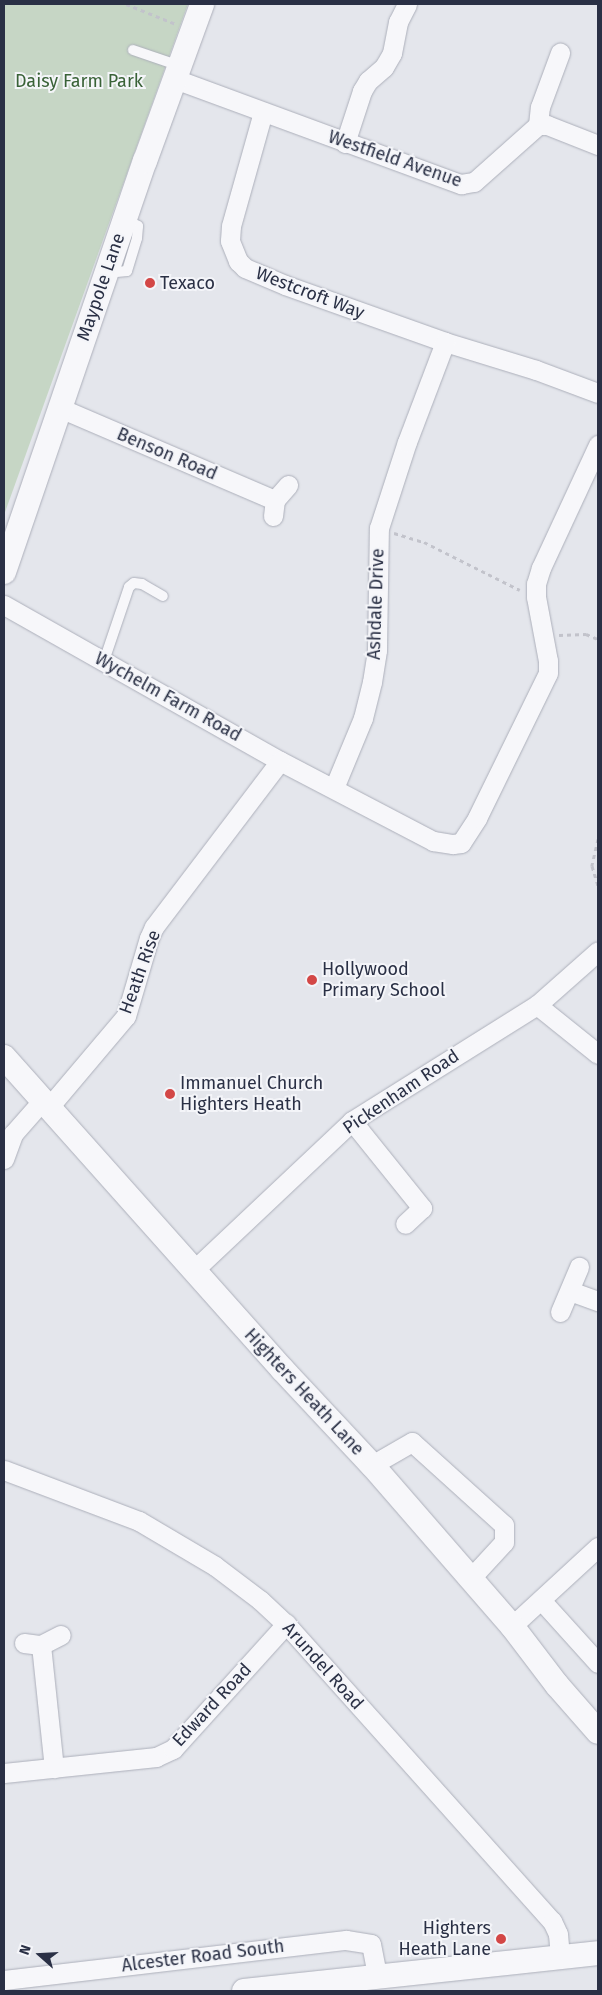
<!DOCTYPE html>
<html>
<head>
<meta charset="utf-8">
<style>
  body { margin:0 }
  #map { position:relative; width:602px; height:1995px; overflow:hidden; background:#e4e6ec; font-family:"Fira Sans",sans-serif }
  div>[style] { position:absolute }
  .green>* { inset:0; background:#c6d6c5 }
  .path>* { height:3px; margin-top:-1.5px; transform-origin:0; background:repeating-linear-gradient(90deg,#c2c3cb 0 4px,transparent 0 8px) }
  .roads { filter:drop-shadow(0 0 1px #acafba) drop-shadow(0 0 1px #acafba) }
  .service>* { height:10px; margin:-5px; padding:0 5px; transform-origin:5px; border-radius:5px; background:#f7f7fa }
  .minor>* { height:19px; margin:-9.5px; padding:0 9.5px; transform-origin:9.5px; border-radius:9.5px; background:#f7f7fa }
  .tertiary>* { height:24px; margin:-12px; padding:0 12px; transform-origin:12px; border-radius:12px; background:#f7f7fa }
  .dots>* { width:14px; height:14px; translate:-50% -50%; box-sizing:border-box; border:2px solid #f4f5f9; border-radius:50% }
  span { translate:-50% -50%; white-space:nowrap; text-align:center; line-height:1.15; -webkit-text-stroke:4px #f4f5f9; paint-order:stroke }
  .park-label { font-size:18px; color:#396237 }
  .street-label { font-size:18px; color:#2a3045 }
  .poi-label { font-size:18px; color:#2a3045 }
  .left { translate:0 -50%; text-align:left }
  .right { translate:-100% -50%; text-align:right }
  .frame { position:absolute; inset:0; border:5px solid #2a3045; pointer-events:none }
  .north { position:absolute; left:15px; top:1930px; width:50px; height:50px; -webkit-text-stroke:4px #f4f5f9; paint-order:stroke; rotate:289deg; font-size:14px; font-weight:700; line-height:20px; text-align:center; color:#2a3045 }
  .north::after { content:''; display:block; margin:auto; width:18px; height:22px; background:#2a3045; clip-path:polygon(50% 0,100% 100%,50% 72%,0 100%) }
</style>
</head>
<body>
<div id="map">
  <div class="green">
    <i style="clip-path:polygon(4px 4px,188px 4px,4px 515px)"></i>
  </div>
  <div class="path">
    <i style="left:126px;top:4px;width:54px;rotate:21.8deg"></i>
    <i style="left:394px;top:533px;width:31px;rotate:17deg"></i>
    <i style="left:424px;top:542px;width:107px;rotate:26.6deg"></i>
    <i style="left:559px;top:635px;width:27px;rotate:-2deg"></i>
    <i style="left:586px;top:634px;width:13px;rotate:23deg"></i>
    <i style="left:598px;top:839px;width:28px;rotate:103deg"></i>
    <i style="left:592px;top:866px;width:21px;rotate:73deg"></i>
  </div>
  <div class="roads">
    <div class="service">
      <i style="left:133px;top:50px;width:50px;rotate:18.8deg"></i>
      <i style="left:107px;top:273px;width:20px;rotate:-6deg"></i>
      <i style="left:127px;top:271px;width:34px;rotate:-73deg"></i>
      <i style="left:137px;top:238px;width:12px;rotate:-85deg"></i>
      <i style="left:138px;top:226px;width:15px;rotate:-152deg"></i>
      <i style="left:104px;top:661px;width:78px;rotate:-71.3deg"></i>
      <i style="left:129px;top:587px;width:6px;rotate:-39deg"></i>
      <i style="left:134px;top:583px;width:8px;rotate:7deg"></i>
      <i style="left:142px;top:584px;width:24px;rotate:30deg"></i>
    </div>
    <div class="minor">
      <i style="left:175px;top:79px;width:305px;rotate:20.2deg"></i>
      <i style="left:461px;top:184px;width:13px;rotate:-9deg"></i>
      <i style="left:474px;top:182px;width:86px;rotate:-41.7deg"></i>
      <i style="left:538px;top:125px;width:9px"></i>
      <i style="left:547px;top:125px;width:55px;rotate:21.4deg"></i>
      <i style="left:263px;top:112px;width:118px;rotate:105.7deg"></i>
      <i style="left:231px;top:226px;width:15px;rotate:94deg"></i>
      <i style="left:230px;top:241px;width:22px;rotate:68deg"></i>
      <i style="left:238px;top:261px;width:10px;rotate:45deg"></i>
      <i style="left:245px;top:268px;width:43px;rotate:23deg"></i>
      <i style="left:285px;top:285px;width:170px;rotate:19.6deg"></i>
      <i style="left:445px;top:342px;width:95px;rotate:17.1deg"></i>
      <i style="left:536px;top:370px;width:66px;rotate:20.4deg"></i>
      <i style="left:538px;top:125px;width:18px;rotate:-84deg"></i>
      <i style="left:540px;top:107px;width:58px;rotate:-69.7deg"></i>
      <i style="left:345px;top:143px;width:55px;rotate:-71.9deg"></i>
      <i style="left:362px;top:91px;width:12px;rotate:-59deg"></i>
      <i style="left:368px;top:81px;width:21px;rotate:-41deg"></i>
      <i style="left:384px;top:67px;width:16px;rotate:-60deg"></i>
      <i style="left:392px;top:53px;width:32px;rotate:-79deg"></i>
      <i style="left:398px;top:22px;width:20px;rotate:-63deg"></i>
      <i style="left:60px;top:408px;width:234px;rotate:23.2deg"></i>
      <i style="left:273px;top:516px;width:16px;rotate:-83deg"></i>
      <i style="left:275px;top:500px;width:20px;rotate:-49deg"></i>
      <i style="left:4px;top:605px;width:317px;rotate:29.5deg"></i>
      <i style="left:280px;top:761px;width:173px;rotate:27.6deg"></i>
      <i style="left:433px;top:841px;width:20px;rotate:9deg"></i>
      <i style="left:453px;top:844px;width:8px;rotate:-7deg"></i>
      <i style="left:461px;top:843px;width:30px;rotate:-57deg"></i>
      <i style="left:477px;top:818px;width:161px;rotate:-63.9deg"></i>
      <i style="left:548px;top:673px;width:12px;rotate:-90deg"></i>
      <i style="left:548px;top:661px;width:65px;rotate:-100.6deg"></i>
      <i style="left:536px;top:597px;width:13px;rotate:-90deg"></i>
      <i style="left:536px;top:584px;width:17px;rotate:-73deg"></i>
      <i style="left:541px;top:568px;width:136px;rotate:-65.1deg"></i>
      <i style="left:334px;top:788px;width:76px;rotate:-67.5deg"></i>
      <i style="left:363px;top:718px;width:37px;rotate:-76deg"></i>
      <i style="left:372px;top:682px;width:32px;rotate:-81deg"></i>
      <i style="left:377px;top:650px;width:122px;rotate:-89.1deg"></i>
      <i style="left:379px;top:528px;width:90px;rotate:-72deg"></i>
      <i style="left:407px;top:442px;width:107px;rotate:-69.2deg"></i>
      <i style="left:537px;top:1005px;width:78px;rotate:38.8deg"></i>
      <i style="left:49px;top:1107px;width:119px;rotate:-49.8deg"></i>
      <i style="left:126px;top:1016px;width:81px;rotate:-73.6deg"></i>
      <i style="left:149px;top:938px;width:12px;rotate:-66deg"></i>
      <i style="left:154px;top:927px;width:208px;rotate:-52.8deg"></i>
      <i style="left:352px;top:1121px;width:112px;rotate:51.2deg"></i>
      <i style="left:422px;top:1208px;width:23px;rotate:137deg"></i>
      <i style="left:4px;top:1159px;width:27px;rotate:-70deg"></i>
      <i style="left:13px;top:1134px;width:44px;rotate:-48.7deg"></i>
      <i style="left:194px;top:1270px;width:217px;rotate:-43.3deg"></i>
      <i style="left:352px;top:1121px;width:218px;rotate:-32.1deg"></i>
      <i style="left:537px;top:1005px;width:81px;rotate:-41.5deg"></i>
      <i style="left:570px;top:1291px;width:30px;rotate:20deg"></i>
      <i style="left:560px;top:1312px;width:49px;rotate:-67.1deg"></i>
      <i style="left:372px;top:1465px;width:46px;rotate:-29.9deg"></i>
      <i style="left:412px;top:1442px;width:124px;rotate:42.1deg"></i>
      <i style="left:504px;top:1525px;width:17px;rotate:90deg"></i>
      <i style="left:504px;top:1542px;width:50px;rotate:132.6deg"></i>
      <i style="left:4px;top:1470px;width:144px;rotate:20.7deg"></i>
      <i style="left:139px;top:1521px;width:88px;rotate:30.6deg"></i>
      <i style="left:215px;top:1566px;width:56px;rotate:37.1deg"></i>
      <i style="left:260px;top:1600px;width:35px;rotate:43deg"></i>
      <i style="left:286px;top:1624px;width:399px;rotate:48.2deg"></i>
      <i style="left:552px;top:1921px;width:14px;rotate:65deg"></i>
      <i style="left:558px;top:1934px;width:23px;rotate:85deg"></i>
      <i style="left:541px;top:1600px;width:85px;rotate:47.9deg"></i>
      <i style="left:512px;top:1626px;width:117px;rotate:-42.6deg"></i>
      <i style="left:24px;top:1643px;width:17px;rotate:7deg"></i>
      <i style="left:41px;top:1645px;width:22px;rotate:-27deg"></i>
      <i style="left:41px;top:1645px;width:124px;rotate:84deg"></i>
      <i style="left:4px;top:1773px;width:153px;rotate:-6deg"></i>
      <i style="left:156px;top:1757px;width:19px;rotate:-25deg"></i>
      <i style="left:173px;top:1749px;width:169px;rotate:-47.9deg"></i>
      <i style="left:4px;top:1980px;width:344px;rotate:-6.7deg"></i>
      <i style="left:346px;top:1940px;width:25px;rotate:9deg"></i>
      <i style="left:371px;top:1944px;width:32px;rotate:79deg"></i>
    </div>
    <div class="tertiary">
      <i style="left:4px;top:572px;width:435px;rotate:-71.1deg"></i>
      <i style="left:145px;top:161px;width:167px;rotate:-70deg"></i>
      <i style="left:4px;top:1057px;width:419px;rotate:48.3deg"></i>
      <i style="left:283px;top:1370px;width:130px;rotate:46.9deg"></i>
      <i style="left:372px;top:1465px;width:213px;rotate:49deg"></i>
      <i style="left:512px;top:1626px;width:74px;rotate:52.7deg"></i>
      <i style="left:557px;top:1685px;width:62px;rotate:48.9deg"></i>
      <i style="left:244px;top:1991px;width:356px;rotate:-6.1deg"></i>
    </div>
  </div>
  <div class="dots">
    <i style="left:150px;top:283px;background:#d34746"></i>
    <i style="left:312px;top:980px;background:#d34746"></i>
    <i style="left:170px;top:1094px;background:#d34746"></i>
    <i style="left:501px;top:1939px;background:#d34746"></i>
  </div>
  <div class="park-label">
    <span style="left:79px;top:81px">Daisy Farm Park</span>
  </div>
  <div class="street-label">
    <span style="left:395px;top:159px;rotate:19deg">Westfield Avenue</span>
    <span style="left:101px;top:287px;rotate:-71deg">Maypole Lane</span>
    <span style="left:310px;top:293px;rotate:21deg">Westcroft Way</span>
    <span style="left:167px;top:454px;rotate:23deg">Benson Road</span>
    <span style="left:376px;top:604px;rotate:-88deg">Ashdale Drive</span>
    <span style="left:168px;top:697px;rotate:29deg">Wychelm Farm Road</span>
    <span style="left:140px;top:972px;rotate:-70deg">Heath Rise</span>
    <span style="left:401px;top:1092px;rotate:-34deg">Pickenham Road</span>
    <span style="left:304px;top:1392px;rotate:47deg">Highters Heath Lane</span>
    <span style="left:323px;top:1666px;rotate:48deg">Arundel Road</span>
    <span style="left:212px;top:1705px;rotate:-47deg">Edward Road</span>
    <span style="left:203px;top:1956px;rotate:-7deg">Alcester Road South</span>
  </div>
  <div class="poi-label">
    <span class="left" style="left:160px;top:283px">Texaco</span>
    <span class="left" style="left:322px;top:980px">Hollywood<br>Primary School</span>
    <span class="left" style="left:180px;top:1094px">Immanuel Church<br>Highters Heath</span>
    <span class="right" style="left:491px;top:1939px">Highters<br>Heath Lane</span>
  </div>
  <div class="frame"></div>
  <div class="north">N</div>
</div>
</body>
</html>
